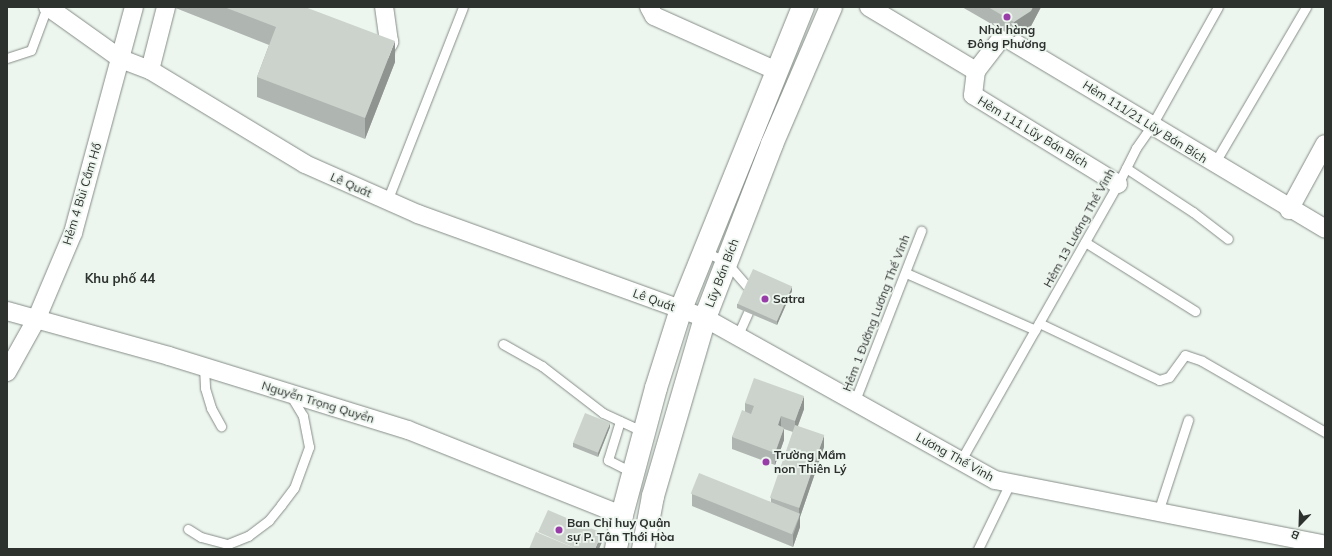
<!DOCTYPE html>
<html>
<head>
<meta charset="utf-8">
<style>
  body { margin:0 }
  #map { position:relative; width:1332px; height:556px; overflow:hidden; background:#edf5ef; font-family:Mulish,sans-serif }
  div>[style] { position:absolute }
  .roads { filter:drop-shadow(0 0 1px #858d87) drop-shadow(0 0 1px #858d87) }
  .lane>* { height:9px; margin:-4.5px; padding:0 4.5px; transform-origin:4.5px; border-radius:4.5px; background:#fff }
  .street>* { height:18px; margin:-9px; padding:0 9px; transform-origin:9px; border-radius:9px; background:#fff }
  .secondary>* { height:22px; margin:-11px; padding:0 11px; transform-origin:11px; border-radius:11px; background:#fff }
  .wall>* { inset:0; background:#afb5b0 }
  .shaded-wall>* { inset:0; background:#8f9490 }
  .building>* { inset:0; background:#ccd3cd; transform-origin:0 0 }
  .dots>* { width:11px; height:11px; translate:-50% -50%; box-sizing:border-box; border:2px solid #edf5ef; border-radius:50% }
  span { translate:-50% -50%; white-space:nowrap; text-align:center; line-height:1.15; -webkit-text-stroke:3.5px #edf5ef; paint-order:stroke }
  .poi-label { font-size:12px; color:#2e322f; font-weight:700 }
  .left { translate:0 -50%; text-align:left }
  .street-label { font-size:12px; color:#2e322f }
  .neighbourhood-label { font-size:13px; color:#2c322d; font-weight:700 }
  .frame { position:absolute; inset:0; border:8px solid #2e322f; pointer-events:none }
  .north { position:absolute; left:1280px; top:504px; width:40px; height:40px; -webkit-text-stroke:3px #edf5ef; paint-order:stroke; rotate:203deg; font-size:11px; font-weight:700; line-height:16px; text-align:center; color:#2e322f }
  .north::after { content:''; display:block; margin:auto; width:14px; height:18px; background:#2e322f; clip-path:polygon(50% 0,100% 100%,50% 72%,0 100%) }
</style>
</head>
<body>
<div id="map">
  <div class="roads">
    <div class="lane">
      <i style="left:7px;top:58px;width:25px;rotate:-18deg"></i>
      <i style="left:31px;top:50px;width:46px;rotate:-69.6deg"></i>
      <i style="left:1214px;top:164px;width:182px;rotate:-59.6deg"></i>
      <i style="left:1126px;top:168px;width:80px;rotate:33.3deg"></i>
      <i style="left:1193px;top:212px;width:44px;rotate:37.6deg"></i>
      <i style="left:387px;top:201px;width:208px;rotate:-68.6deg"></i>
      <i style="left:1085px;top:242px;width:130px;rotate:32.1deg"></i>
      <i style="left:704px;top:251px;width:25px;rotate:27deg"></i>
      <i style="left:726px;top:262px;width:32px;rotate:49deg"></i>
      <i style="left:906px;top:273px;width:141px;rotate:23.8deg"></i>
      <i style="left:1039px;top:323px;width:133px;rotate:25.4deg"></i>
      <i style="left:1159px;top:380px;width:10px;rotate:-17deg"></i>
      <i style="left:1169px;top:377px;width:27px;rotate:-54deg"></i>
      <i style="left:1185px;top:355px;width:18px;rotate:19deg"></i>
      <i style="left:1202px;top:361px;width:142px;rotate:30deg"></i>
      <i style="left:737px;top:337px;width:27px;rotate:-66deg"></i>
      <i style="left:503px;top:344px;width:45px;rotate:29.4deg"></i>
      <i style="left:542px;top:366px;width:77px;rotate:37.6deg"></i>
      <i style="left:603px;top:413px;width:45px;rotate:24.9deg"></i>
      <i style="left:204px;top:367px;width:21px;rotate:87deg"></i>
      <i style="left:205px;top:388px;width:21px;rotate:73deg"></i>
      <i style="left:211px;top:408px;width:21px;rotate:61deg"></i>
      <i style="left:854px;top:403px;width:185px;rotate:-68.7deg"></i>
      <i style="left:620px;top:421px;width:41px;rotate:107.1deg"></i>
      <i style="left:608px;top:460px;width:28px;rotate:27deg"></i>
      <i style="left:961px;top:460px;width:318px;rotate:-60.4deg"></i>
      <i style="left:1118px;top:184px;width:40px;rotate:-63.4deg"></i>
      <i style="left:1136px;top:148px;width:28px;rotate:-55deg"></i>
      <i style="left:1152px;top:125px;width:135px;rotate:-60.8deg"></i>
      <i style="left:1158px;top:512px;width:97px;rotate:-71.9deg"></i>
      <i style="left:188px;top:529px;width:15px;rotate:32deg"></i>
      <i style="left:201px;top:537px;width:28px;rotate:15deg"></i>
      <i style="left:228px;top:544px;width:22px;rotate:-22deg"></i>
      <i style="left:248px;top:536px;width:26px;rotate:-37deg"></i>
      <i style="left:269px;top:520px;width:19px;rotate:-51deg"></i>
      <i style="left:281px;top:505px;width:21px;rotate:-53deg"></i>
      <i style="left:294px;top:488px;width:44px;rotate:-69.9deg"></i>
      <i style="left:309px;top:447px;width:32px;rotate:-101deg"></i>
      <i style="left:303px;top:416px;width:23px;rotate:-121deg"></i>
      <i style="left:978px;top:549px;width:73px;rotate:-64.1deg"></i>
    </div>
    <div class="street">
      <i style="left:48px;top:7px;width:90px;rotate:35.5deg"></i>
      <i style="left:121px;top:59px;width:31px;rotate:21deg"></i>
      <i style="left:150px;top:70px;width:181px;rotate:31.2deg"></i>
      <i style="left:305px;top:164px;width:124px;rotate:23.9deg"></i>
      <i style="left:418px;top:214px;width:305px;rotate:19.9deg"></i>
      <i style="left:705px;top:318px;width:332px;rotate:29.2deg"></i>
      <i style="left:995px;top:480px;width:336px;rotate:11.1deg"></i>
      <i style="left:649px;top:7px;width:10px;rotate:61deg"></i>
      <i style="left:654px;top:16px;width:135px;rotate:24.1deg"></i>
      <i style="left:869px;top:7px;width:125px;rotate:30.9deg"></i>
      <i style="left:383px;top:53px;width:13px;rotate:-61deg"></i>
      <i style="left:389px;top:42px;width:35px;rotate:-98deg"></i>
      <i style="left:150px;top:70px;width:65px;rotate:-75.7deg"></i>
      <i style="left:1118px;top:184px;width:170px;rotate:-148.5deg"></i>
      <i style="left:973px;top:95px;width:24px;rotate:-83deg"></i>
      <i style="left:976px;top:71px;width:44px;rotate:-52.4deg"></i>
      <i style="left:1003px;top:36px;width:375px;rotate:30.9deg"></i>
      <i style="left:1289px;top:210px;width:75px;rotate:-61.4deg"></i>
      <i style="left:7px;top:311px;width:168px;rotate:15.5deg"></i>
      <i style="left:169px;top:356px;width:250px;rotate:17.2deg"></i>
      <i style="left:408px;top:430px;width:230px;rotate:21.7deg"></i>
      <i style="left:7px;top:372px;width:60px;rotate:-60.9deg"></i>
      <i style="left:36px;top:320px;width:95px;rotate:-67deg"></i>
      <i style="left:73px;top:233px;width:234px;rotate:-74.9deg"></i>
    </div>
    <div class="secondary">
      <i style="left:616px;top:549px;width:35px;rotate:-80deg"></i>
      <i style="left:622px;top:515px;width:131px;rotate:-75deg"></i>
      <i style="left:656px;top:388px;width:83px;rotate:-72.4deg"></i>
      <i style="left:681px;top:309px;width:326px;rotate:-68deg"></i>
      <i style="left:643px;top:549px;width:54px;rotate:-79.3deg"></i>
      <i style="left:653px;top:496px;width:185px;rotate:-73.7deg"></i>
      <i style="left:705px;top:318px;width:186px;rotate:-68.9deg"></i>
      <i style="left:772px;top:144px;width:149px;rotate:-66.7deg"></i>
    </div>
  </div>
  <div class="wall">
    <i style="clip-path:polygon(173px 7px,305px 7px,395px 62px,365px 139px,257px 97px,257px 77px,269px 45px)"></i>
    <i style="clip-path:polygon(962px 7px,1041px 7px,1031px 26px,1014px 37px)"></i>
    <i style="clip-path:polygon(792px 291px,777px 325px,737px 308px,737px 304px)"></i>
    <i style="clip-path:polygon(745px 403px,804px 409px,798px 426px,824px 447px,800px 517px,800px 527px,793px 547px,692px 506px,692px 494px,771px 502px,771px 498px,793px 432px,784px 429px,784px 440px,775px 465px,732px 449px,732px 437px,745px 411px)"></i>
    <i style="clip-path:polygon(610px 427px,598px 457px,573px 447px,573px 443px)"></i>
  </div>
  <div class="shaded-wall">
    <i style="clip-path:polygon(1033px 7px,1041px 7px,1031px 26px,1014px 37px,1014px 22px)"></i>
    <i style="clip-path:polygon(395px 41px,395px 62px,365px 139px,365px 118px)"></i>
    <i style="clip-path:polygon(792px 286px,792px 291px,777px 325px,777px 321px)"></i>
    <i style="clip-path:polygon(804px 396px,804px 409px,795px 433px,795px 421px)"></i>
    <i style="clip-path:polygon(781px 416px,781px 428px,778px 425px)"></i>
    <i style="clip-path:polygon(610px 423px,610px 427px,598px 457px,598px 452px)"></i>
    <i style="clip-path:polygon(784px 428px,784px 440px,775px 465px,775px 453px)"></i>
    <i style="clip-path:polygon(824px 435px,824px 447px,800px 517px,800px 527px,793px 547px,793px 535px,799px 518px,799px 508px)"></i>
    <i style="clip-path:polygon(602px 533px,602px 542px,599px 549px,595px 549px)"></i>
  </div>
  <div class="building">
    <i style="clip-path:polygon(224px 7px,305px 7px,395px 41px,365px 118px,257px 77px,276px 27px)"></i>
    <i style="clip-path:polygon(988px 7px,1033px 7px,1031px 11px,1014px 22px)"></i>
    <i style="left:753px;top:269px;width:43px;height:38px;rotate:24deg"></i>
    <i style="clip-path:polygon(754px 378px,804px 396px,795px 421px,781px 416px,778px 425px,784px 428px,775px 453px,732px 437px,742px 410px,751px 414px,754px 406px,745px 403px)"></i>
    <i style="left:585px;top:413px;width:27px;height:32px;rotate:22deg"></i>
    <i style="left:795px;top:425px;width:31px;height:77px;rotate:19deg"></i>
    <i style="left:699px;top:473px;width:109px;height:22px;rotate:22deg"></i>
    <i style="clip-path:polygon(548px 510px,602px 533px,595px 549px,577px 549px,538px 532px)"></i>
    <i style="clip-path:polygon(536px 532px,577px 549px,529px 549px)"></i>
  </div>
  <div class="dots">
    <i style="left:1007px;top:17px;background:#983da8"></i>
    <i style="left:765px;top:299px;background:#983da8"></i>
    <i style="left:766px;top:462px;background:#983da8"></i>
    <i style="left:559px;top:530px;background:#983da8"></i>
  </div>
  <div class="poi-label">
    <span style="left:1007px;top:37px">Nhà hàng<br>Đông Phương</span>
    <span class="left" style="left:773px;top:299px">Satra</span>
    <span class="left" style="left:774px;top:462px">Trường Mầm<br>non Thiên Lý</span>
    <span class="left" style="left:567px;top:530px">Ban Chỉ huy Quân<br>sự P. Tân Thới Hòa</span>
  </div>
  <div class="street-label">
    <span style="left:1145px;top:122px;rotate:32deg">Hẻm 111/21 Lũy Bán Bích</span>
    <span style="left:1033px;top:132px;rotate:31deg">Hẻm 111 Lũy Bán Bích</span>
    <span style="left:351px;top:185px;rotate:24deg">Lê Quát</span>
    <span style="left:82px;top:194px;rotate:-73deg">Hẻm 4 Bùi Cầm Hổ</span>
    <span style="left:1079px;top:228px;rotate:-61deg">Hẻm 13 Lương Thế Vinh</span>
    <span style="left:722px;top:273px;rotate:-69deg">Lũy Bán Bích</span>
    <span style="left:654px;top:300px;rotate:20deg">Lê Quát</span>
    <span style="left:876px;top:313px;rotate:-69deg">Hẻm 1 Đường Lương Thế Vinh</span>
    <span style="left:318px;top:402px;rotate:17deg">Nguyễn Trọng Quyền</span>
    <span style="left:955px;top:457px;rotate:29deg">Lương Thế Vinh</span>
  </div>
  <div class="neighbourhood-label">
    <span style="left:120px;top:278px">Khu phố 44</span>
  </div>
  <div class="frame"></div>
  <div class="north">B</div>
</div>
</body>
</html>
